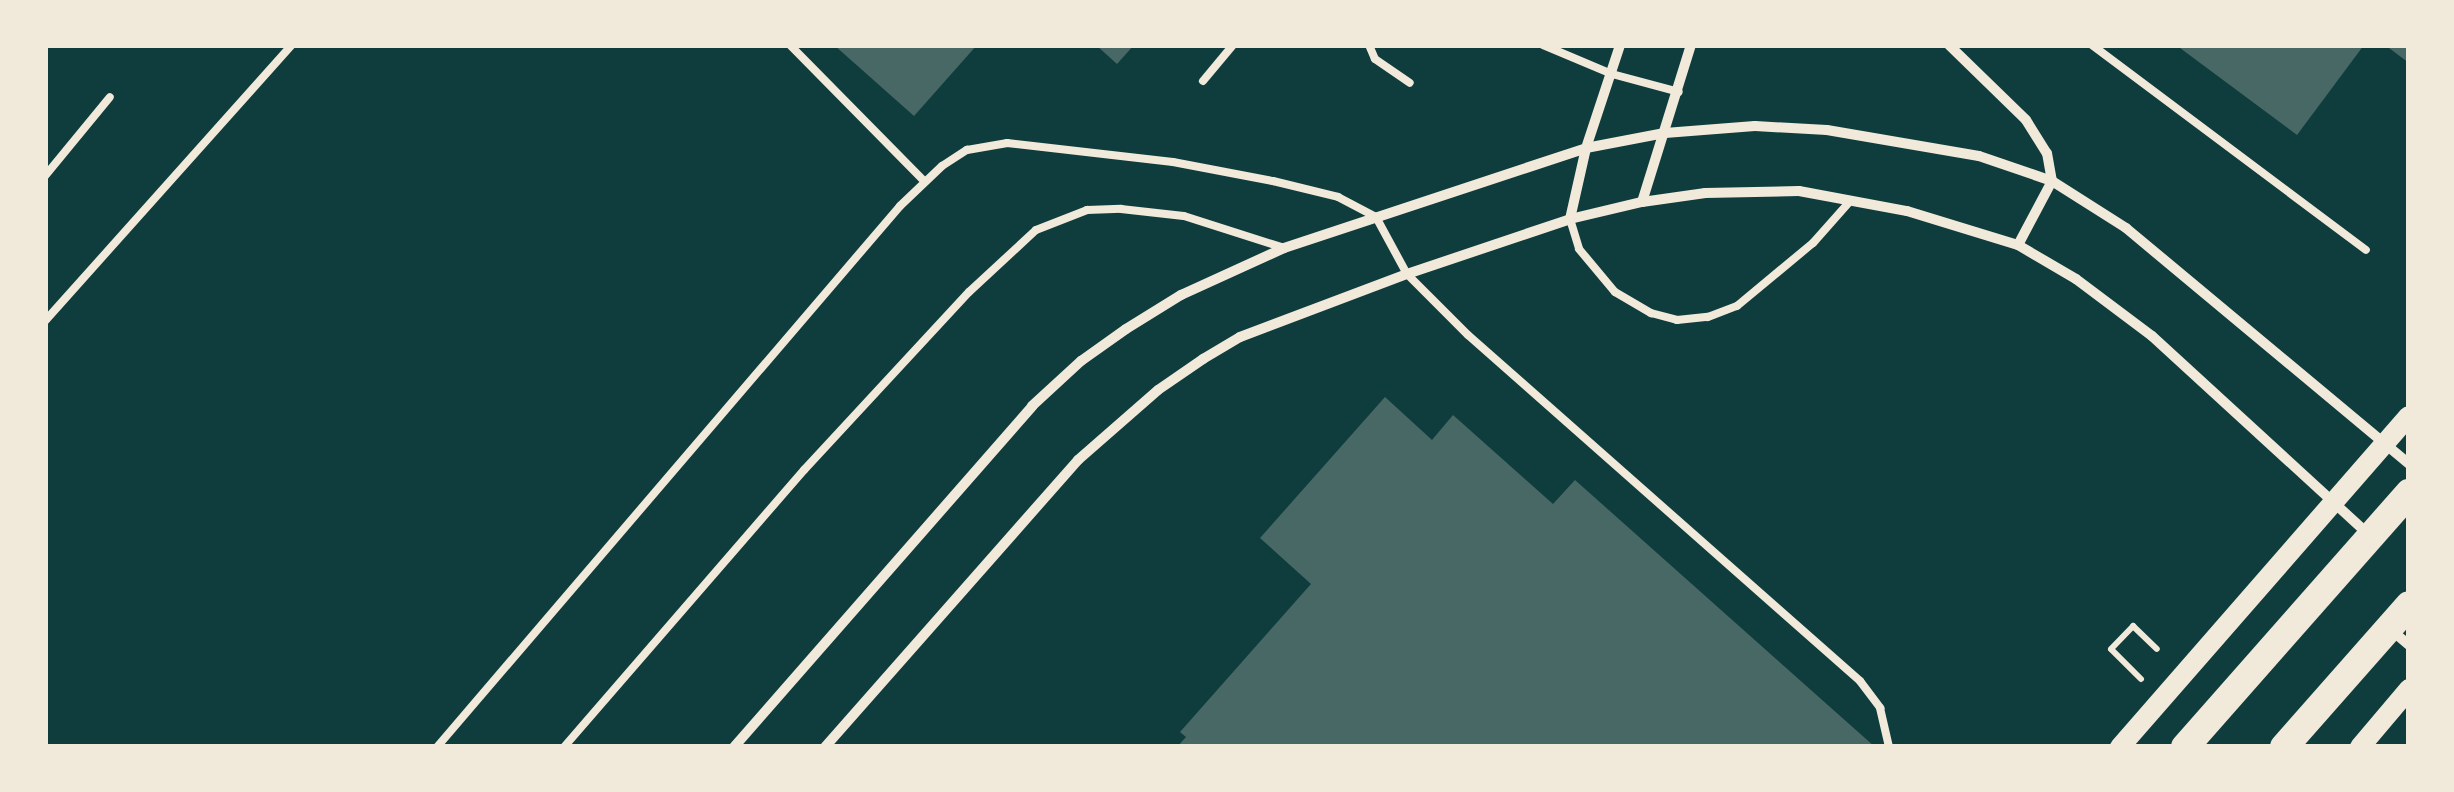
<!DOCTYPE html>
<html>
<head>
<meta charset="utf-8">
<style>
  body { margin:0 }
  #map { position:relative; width:2454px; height:792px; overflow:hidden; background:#0f3d3e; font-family:Commissioner,sans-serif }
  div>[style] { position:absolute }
  .building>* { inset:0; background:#486865 }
  .path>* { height:6px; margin:-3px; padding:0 3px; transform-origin:3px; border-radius:3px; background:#f1e9da }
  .service>* { height:8px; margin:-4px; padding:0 4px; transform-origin:4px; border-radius:4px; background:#f1e9da }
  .minor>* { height:10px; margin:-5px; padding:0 5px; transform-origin:5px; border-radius:5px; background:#f1e9da }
  .secondary>* { height:20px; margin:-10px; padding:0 10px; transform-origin:10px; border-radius:10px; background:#f1e9da }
  .trunk>* { height:28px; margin:-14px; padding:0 14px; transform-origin:14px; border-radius:14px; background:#f1e9da }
  span { translate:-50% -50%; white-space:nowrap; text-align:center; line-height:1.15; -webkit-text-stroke:9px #f1e9da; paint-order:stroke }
  .frame { position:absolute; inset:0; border:48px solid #f1e9da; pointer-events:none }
</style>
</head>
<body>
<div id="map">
  <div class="building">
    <i style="clip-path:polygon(834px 45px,977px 45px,914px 116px)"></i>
    <i style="clip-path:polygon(1096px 45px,1134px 45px,1117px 64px)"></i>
    <i style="clip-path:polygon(2176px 45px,2364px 45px,2297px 135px)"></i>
    <i style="clip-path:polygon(2385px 45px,2409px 45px,2409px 63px)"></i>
    <i style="clip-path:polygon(1385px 397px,1432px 440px,1453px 415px,1553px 504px,1575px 480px,1875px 747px,1177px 747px,1186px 737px,1180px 732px,1311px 584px,1260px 538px)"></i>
  </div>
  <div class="path">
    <i style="left:2141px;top:679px;width:42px;rotate:-135deg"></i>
    <i style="left:2111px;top:649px;width:32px;rotate:-46deg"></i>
    <i style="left:2133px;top:626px;width:33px;rotate:44deg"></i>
  </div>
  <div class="service">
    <i style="left:790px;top:45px;width:192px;rotate:45.4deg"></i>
    <i style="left:1369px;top:45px;width:15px;rotate:67deg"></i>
    <i style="left:1375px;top:59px;width:42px;rotate:34.4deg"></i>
    <i style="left:1543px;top:45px;width:75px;rotate:22.8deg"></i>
    <i style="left:1612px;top:74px;width:69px;rotate:15deg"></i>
    <i style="left:2092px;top:45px;width:342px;rotate:36.8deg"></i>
    <i style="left:1203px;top:81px;width:47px;rotate:-50.2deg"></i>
    <i style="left:45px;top:176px;width:102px;rotate:-50.6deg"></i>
    <i style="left:1570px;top:219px;width:31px;rotate:73deg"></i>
    <i style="left:1579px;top:249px;width:56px;rotate:50.1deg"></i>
    <i style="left:1615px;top:292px;width:42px;rotate:30.3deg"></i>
    <i style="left:1651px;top:313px;width:27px;rotate:15deg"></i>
    <i style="left:1677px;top:320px;width:31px;rotate:-6deg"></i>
    <i style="left:1708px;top:317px;width:31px;rotate:-21deg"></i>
    <i style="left:1737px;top:306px;width:99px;rotate:-39.7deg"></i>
    <i style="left:1813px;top:243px;width:57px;rotate:-48.5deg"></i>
    <i style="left:45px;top:321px;width:370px;rotate:-48.2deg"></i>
    <i style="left:437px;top:747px;width:712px;rotate:-49.44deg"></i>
    <i style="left:900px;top:206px;width:58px;rotate:-43.6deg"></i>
    <i style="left:942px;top:166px;width:30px;rotate:-33deg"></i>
    <i style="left:967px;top:150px;width:41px;rotate:-9.9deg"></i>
    <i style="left:1007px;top:143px;width:167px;rotate:6.5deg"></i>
    <i style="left:1173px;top:162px;width:102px;rotate:10.8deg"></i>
    <i style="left:1273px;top:181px;width:67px;rotate:13.8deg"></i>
    <i style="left:1338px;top:197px;width:43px;rotate:27.8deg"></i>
    <i style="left:1376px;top:217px;width:65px;rotate:61.5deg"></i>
    <i style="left:1407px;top:274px;width:86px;rotate:45deg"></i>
    <i style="left:1468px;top:335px;width:523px;rotate:41.43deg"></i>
    <i style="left:1860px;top:681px;width:34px;rotate:53deg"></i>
    <i style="left:1880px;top:708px;width:40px;rotate:77deg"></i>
    <i style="left:564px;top:747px;width:367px;rotate:-49.1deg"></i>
    <i style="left:804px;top:470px;width:243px;rotate:-47.2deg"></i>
    <i style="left:969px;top:292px;width:91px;rotate:-42.8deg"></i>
    <i style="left:1036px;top:230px;width:55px;rotate:-21.4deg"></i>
    <i style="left:1087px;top:210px;width:34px;rotate:-2deg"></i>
    <i style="left:1121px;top:209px;width:63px;rotate:6.3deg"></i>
    <i style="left:1184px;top:216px;width:105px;rotate:17.7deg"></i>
  </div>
  <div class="minor">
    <i style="left:1949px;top:45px;width:107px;rotate:44.2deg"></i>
    <i style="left:2026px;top:120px;width:39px;rotate:58deg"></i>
    <i style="left:2047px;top:153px;width:28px;rotate:80deg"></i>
    <i style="left:2052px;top:181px;width:72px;rotate:118deg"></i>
    <i style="left:1642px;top:202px;width:164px;rotate:-72.7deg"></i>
    <i style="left:1570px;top:219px;width:73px;rotate:-77.3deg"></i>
    <i style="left:1586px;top:148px;width:108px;rotate:-71.7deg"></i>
    <i style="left:2390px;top:629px;width:25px;rotate:40deg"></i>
    <i style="left:734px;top:747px;width:453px;rotate:-48.8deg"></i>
    <i style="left:1032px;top:406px;width:67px;rotate:-42.6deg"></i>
    <i style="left:1081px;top:361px;width:55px;rotate:-35.4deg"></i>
    <i style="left:1126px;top:329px;width:65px;rotate:-31.7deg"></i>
    <i style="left:1181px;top:295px;width:113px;rotate:-24.5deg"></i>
    <i style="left:1284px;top:248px;width:318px;rotate:-18.3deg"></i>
    <i style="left:1586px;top:148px;width:80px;rotate:-10.8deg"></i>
    <i style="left:1665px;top:133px;width:90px;rotate:-4.4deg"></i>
    <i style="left:1755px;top:126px;width:72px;rotate:3.2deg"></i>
    <i style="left:1827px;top:130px;width:154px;rotate:9.7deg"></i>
    <i style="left:1979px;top:156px;width:77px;rotate:18.9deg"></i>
    <i style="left:2052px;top:181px;width:88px;rotate:32.4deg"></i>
    <i style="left:2126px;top:228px;width:368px;rotate:39.8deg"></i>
    <i style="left:825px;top:747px;width:383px;rotate:-48.6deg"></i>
    <i style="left:1078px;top:460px;width:106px;rotate:-41.2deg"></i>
    <i style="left:1158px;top:390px;width:55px;rotate:-34.6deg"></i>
    <i style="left:1203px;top:359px;width:43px;rotate:-30.7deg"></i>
    <i style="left:1240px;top:337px;width:178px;rotate:-20.7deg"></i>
    <i style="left:1407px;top:274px;width:172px;rotate:-18.6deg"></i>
    <i style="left:1570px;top:219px;width:74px;rotate:-13.3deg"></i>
    <i style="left:1642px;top:202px;width:64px;rotate:-8.1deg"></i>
    <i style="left:1705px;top:193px;width:94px;rotate:-1.2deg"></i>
    <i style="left:1799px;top:191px;width:110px;rotate:10.5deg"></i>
    <i style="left:1907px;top:211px;width:116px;rotate:17deg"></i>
    <i style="left:2018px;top:245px;width:67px;rotate:30.4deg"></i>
    <i style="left:2076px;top:279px;width:95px;rotate:36.9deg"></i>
    <i style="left:2152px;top:336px;width:296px;rotate:42.5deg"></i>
  </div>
  <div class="secondary">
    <i style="left:2120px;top:747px;width:439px;rotate:-48.9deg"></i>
    <i style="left:2360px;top:747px;width:76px;rotate:-49.8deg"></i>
  </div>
  <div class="trunk">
    <i style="left:2185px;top:747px;width:339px;rotate:-48.6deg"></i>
    <i style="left:2284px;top:747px;width:189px;rotate:-48.6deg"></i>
  </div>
  <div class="frame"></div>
</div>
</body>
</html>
